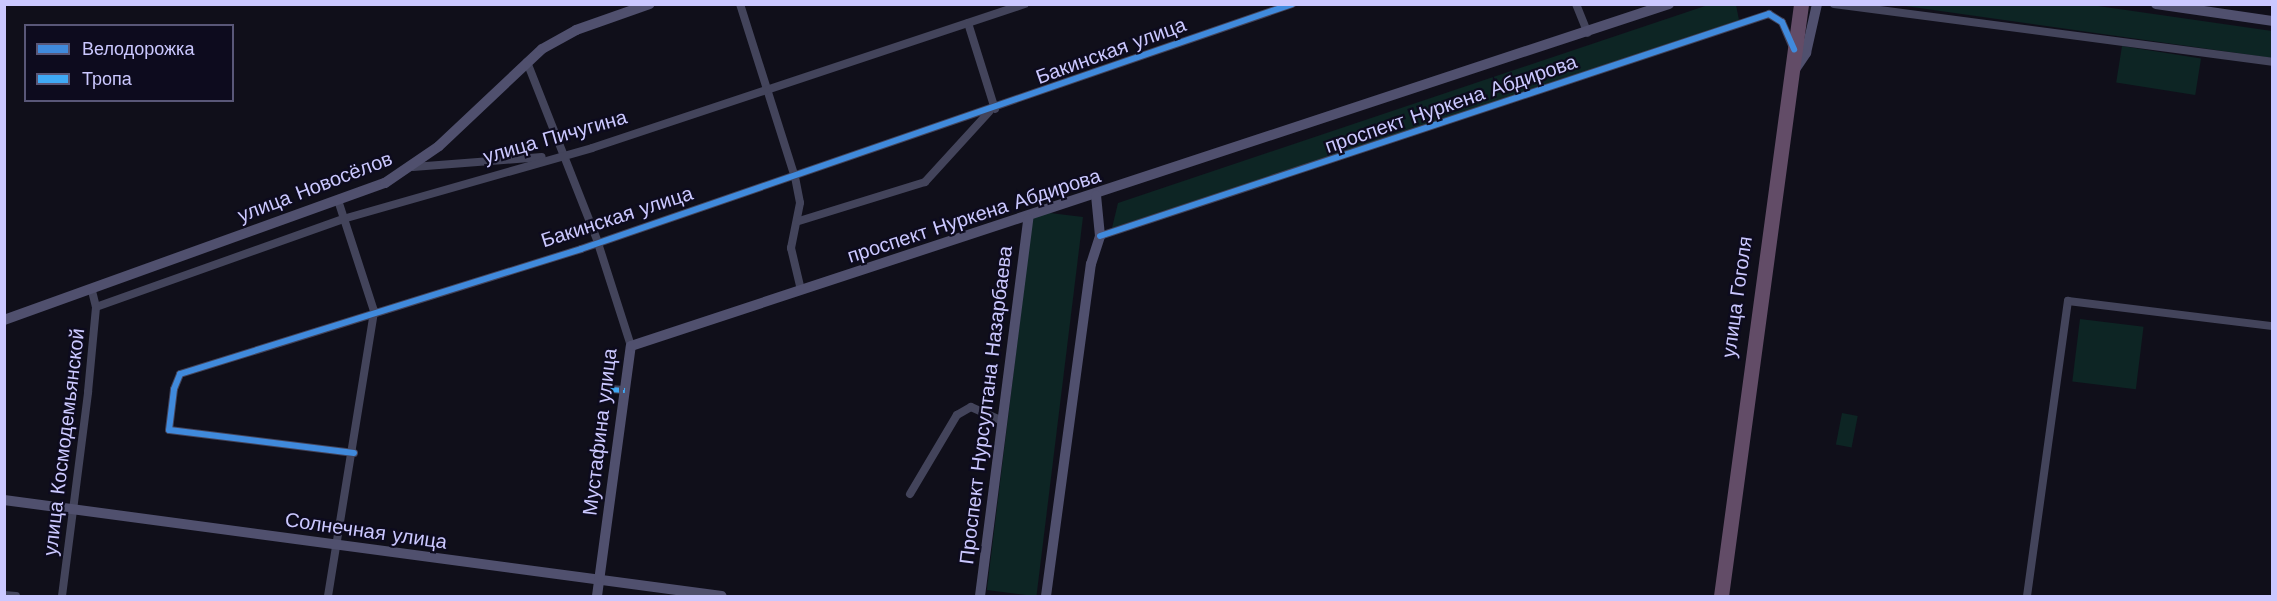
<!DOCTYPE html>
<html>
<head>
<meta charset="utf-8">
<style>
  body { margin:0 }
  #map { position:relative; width:2277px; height:601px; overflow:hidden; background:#100f1a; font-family:"Work Sans",sans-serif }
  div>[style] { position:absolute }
  .green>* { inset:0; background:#0d2524; transform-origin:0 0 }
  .street>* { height:8px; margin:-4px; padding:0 4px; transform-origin:4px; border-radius:4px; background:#43445b }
  .secondary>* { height:10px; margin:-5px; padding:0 5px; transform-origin:5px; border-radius:5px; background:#50506e }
  .highway>* { height:15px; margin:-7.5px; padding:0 7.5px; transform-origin:7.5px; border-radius:7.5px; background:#624c67 }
  .rail>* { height:2px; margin-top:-1px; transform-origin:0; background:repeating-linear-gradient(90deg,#3c5564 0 9px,transparent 0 17px) }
  .quiet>* { height:4.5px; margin-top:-2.25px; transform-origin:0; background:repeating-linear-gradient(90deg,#3fa9f5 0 9px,transparent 0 13.5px) }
  .cycleway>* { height:6px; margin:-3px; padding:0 3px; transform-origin:3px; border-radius:3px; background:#408adc }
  span { translate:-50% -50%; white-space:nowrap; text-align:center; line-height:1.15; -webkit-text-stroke:4.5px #0d0b1e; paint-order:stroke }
  .street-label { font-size:20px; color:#cbc8ff }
  .frame { position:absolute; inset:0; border:6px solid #cbc8ff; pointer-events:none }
  .legend { position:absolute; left:24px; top:24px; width:210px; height:78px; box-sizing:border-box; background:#0d0b1e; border:2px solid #595778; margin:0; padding:8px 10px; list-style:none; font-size:18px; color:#cbc8ff }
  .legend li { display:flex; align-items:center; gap:12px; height:30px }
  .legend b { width:30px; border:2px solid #595778 }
</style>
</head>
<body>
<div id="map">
  <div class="green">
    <i style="clip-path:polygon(1708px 5px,1736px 5px,1739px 20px,1112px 228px,1118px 203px)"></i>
    <i style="clip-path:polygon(1898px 5px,2091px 5px,2272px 31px,2272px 58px)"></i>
    <i style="left:2122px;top:46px;width:80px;height:37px;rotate:9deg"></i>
    <i style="left:1083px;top:217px;width:382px;height:50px;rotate:97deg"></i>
    <i style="left:2080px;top:319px;width:64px;height:63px;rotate:7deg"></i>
    <i style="left:1842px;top:413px;width:16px;height:32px;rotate:11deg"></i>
  </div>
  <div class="street">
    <i style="left:740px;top:4px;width:182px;rotate:72.4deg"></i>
    <i style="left:795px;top:177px;width:26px;rotate:79deg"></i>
    <i style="left:800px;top:203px;width:46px;rotate:101.3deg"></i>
    <i style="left:791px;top:248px;width:43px;rotate:76.6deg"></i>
    <i style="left:1576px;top:4px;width:31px;rotate:68deg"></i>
    <i style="left:1834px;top:4px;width:442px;rotate:7.5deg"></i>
    <i style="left:968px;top:23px;width:90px;rotate:72.6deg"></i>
    <i style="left:527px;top:62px;width:191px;rotate:68.5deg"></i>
    <i style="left:597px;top:240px;width:111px;rotate:72.2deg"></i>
    <i style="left:413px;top:167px;width:129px;rotate:-4.4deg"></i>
    <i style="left:799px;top:221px;width:132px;rotate:-17.2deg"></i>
    <i style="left:925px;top:182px;width:95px;rotate:-47.6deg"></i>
    <i style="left:1100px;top:236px;width:705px;rotate:-18.36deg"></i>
    <i style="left:1769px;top:14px;width:15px;rotate:32deg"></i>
    <i style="left:1782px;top:22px;width:25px;rotate:67deg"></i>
    <i style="left:96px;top:307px;width:262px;rotate:-19.6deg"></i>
    <i style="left:343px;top:219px;width:259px;rotate:-15.9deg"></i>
    <i style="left:592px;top:148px;width:456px;rotate:-18.4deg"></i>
    <i style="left:610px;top:389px;width:15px;rotate:4deg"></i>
    <i style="left:354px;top:453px;width:186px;rotate:-172.9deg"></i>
    <i style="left:169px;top:430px;width:41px;rotate:-83deg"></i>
    <i style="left:174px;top:389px;width:16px;rotate:-68deg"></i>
    <i style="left:180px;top:374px;width:420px;rotate:-17.3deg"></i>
    <i style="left:581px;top:249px;width:752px;rotate:-19.01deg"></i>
    <i style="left:910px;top:494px;width:92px;rotate:-59.3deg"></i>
    <i style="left:957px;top:415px;width:16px;rotate:-30deg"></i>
    <i style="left:971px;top:407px;width:32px;rotate:24deg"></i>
    <i style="left:4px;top:595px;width:12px;rotate:5deg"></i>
    <i style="left:62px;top:596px;width:206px;rotate:-82.7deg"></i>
    <i style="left:88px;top:392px;width:85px;rotate:-84.6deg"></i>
    <i style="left:96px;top:307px;width:16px;rotate:-104deg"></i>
    <i style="left:328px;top:596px;width:289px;rotate:-80.8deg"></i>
    <i style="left:374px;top:311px;width:117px;rotate:-108deg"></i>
    <i style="left:2027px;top:596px;width:298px;rotate:-82.1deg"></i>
    <i style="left:2068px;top:301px;width:206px;rotate:7deg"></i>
  </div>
  <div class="secondary">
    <i style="left:2156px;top:4px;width:117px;rotate:8.3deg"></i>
    <i style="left:1794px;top:71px;width:22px;rotate:-56deg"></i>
    <i style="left:1806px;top:53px;width:50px;rotate:-77.3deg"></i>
    <i style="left:4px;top:320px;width:405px;rotate:-19.8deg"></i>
    <i style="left:385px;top:183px;width:65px;rotate:-34.4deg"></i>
    <i style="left:439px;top:146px;width:141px;rotate:-43.3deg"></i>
    <i style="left:542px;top:49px;width:39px;rotate:-29deg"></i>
    <i style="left:576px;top:30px;width:78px;rotate:-19.4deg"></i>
    <i style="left:4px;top:500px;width:724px;rotate:7.62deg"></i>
    <i style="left:597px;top:596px;width:252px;rotate:-82.3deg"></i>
    <i style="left:631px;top:346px;width:1093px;rotate:-18.24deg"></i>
    <i style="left:980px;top:596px;width:380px;rotate:-82.7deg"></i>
    <i style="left:1046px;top:596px;width:335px;rotate:-82.3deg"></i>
    <i style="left:1091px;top:264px;width:29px;rotate:-72deg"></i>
    <i style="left:1100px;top:236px;width:41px;rotate:-95.6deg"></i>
  </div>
  <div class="highway">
    <i style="left:1721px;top:596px;width:597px;rotate:-82.3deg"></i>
  </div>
  <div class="rail">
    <i style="left:4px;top:5px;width:5px;rotate:-11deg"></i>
  </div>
  <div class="quiet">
    <i style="left:610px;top:389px;width:15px;rotate:4deg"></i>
  </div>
  <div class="cycleway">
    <i style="left:1100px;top:236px;width:705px;rotate:-18.36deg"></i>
    <i style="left:1769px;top:14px;width:15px;rotate:32deg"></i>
    <i style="left:1782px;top:22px;width:30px;rotate:66deg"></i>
    <i style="left:354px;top:453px;width:186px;rotate:-172.9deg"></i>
    <i style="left:169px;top:430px;width:41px;rotate:-83deg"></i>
    <i style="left:174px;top:389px;width:16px;rotate:-68deg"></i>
    <i style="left:180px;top:374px;width:420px;rotate:-17.3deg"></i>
    <i style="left:581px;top:249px;width:752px;rotate:-19.01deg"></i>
  </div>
  <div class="street-label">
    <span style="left:1111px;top:51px;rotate:-20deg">Бакинская улица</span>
    <span style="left:1451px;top:104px;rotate:-19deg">проспект Нуркена Абдирова</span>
    <span style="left:555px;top:137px;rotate:-16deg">улица Пичугина</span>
    <span style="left:315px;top:187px;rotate:-21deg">улица Новосёлов</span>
    <span style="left:974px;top:216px;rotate:-18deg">проспект Нуркена Абдирова</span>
    <span style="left:617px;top:217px;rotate:-18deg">Бакинская улица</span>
    <span style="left:1737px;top:297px;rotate:-82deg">улица Гоголя</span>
    <span style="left:986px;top:405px;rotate:-83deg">Проспект Нурсултана Назарбаева</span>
    <span style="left:600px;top:432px;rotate:-83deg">Мустафина улица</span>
    <span style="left:64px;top:442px;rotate:-83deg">улица Космодемьянской</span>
    <span style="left:366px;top:531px;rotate:8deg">Солнечная улица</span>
  </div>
  <div class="frame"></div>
  <ul class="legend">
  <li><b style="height:8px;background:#408adc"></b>Велодорожка</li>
  <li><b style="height:8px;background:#3fa9f5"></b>Тропа</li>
  </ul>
</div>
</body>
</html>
